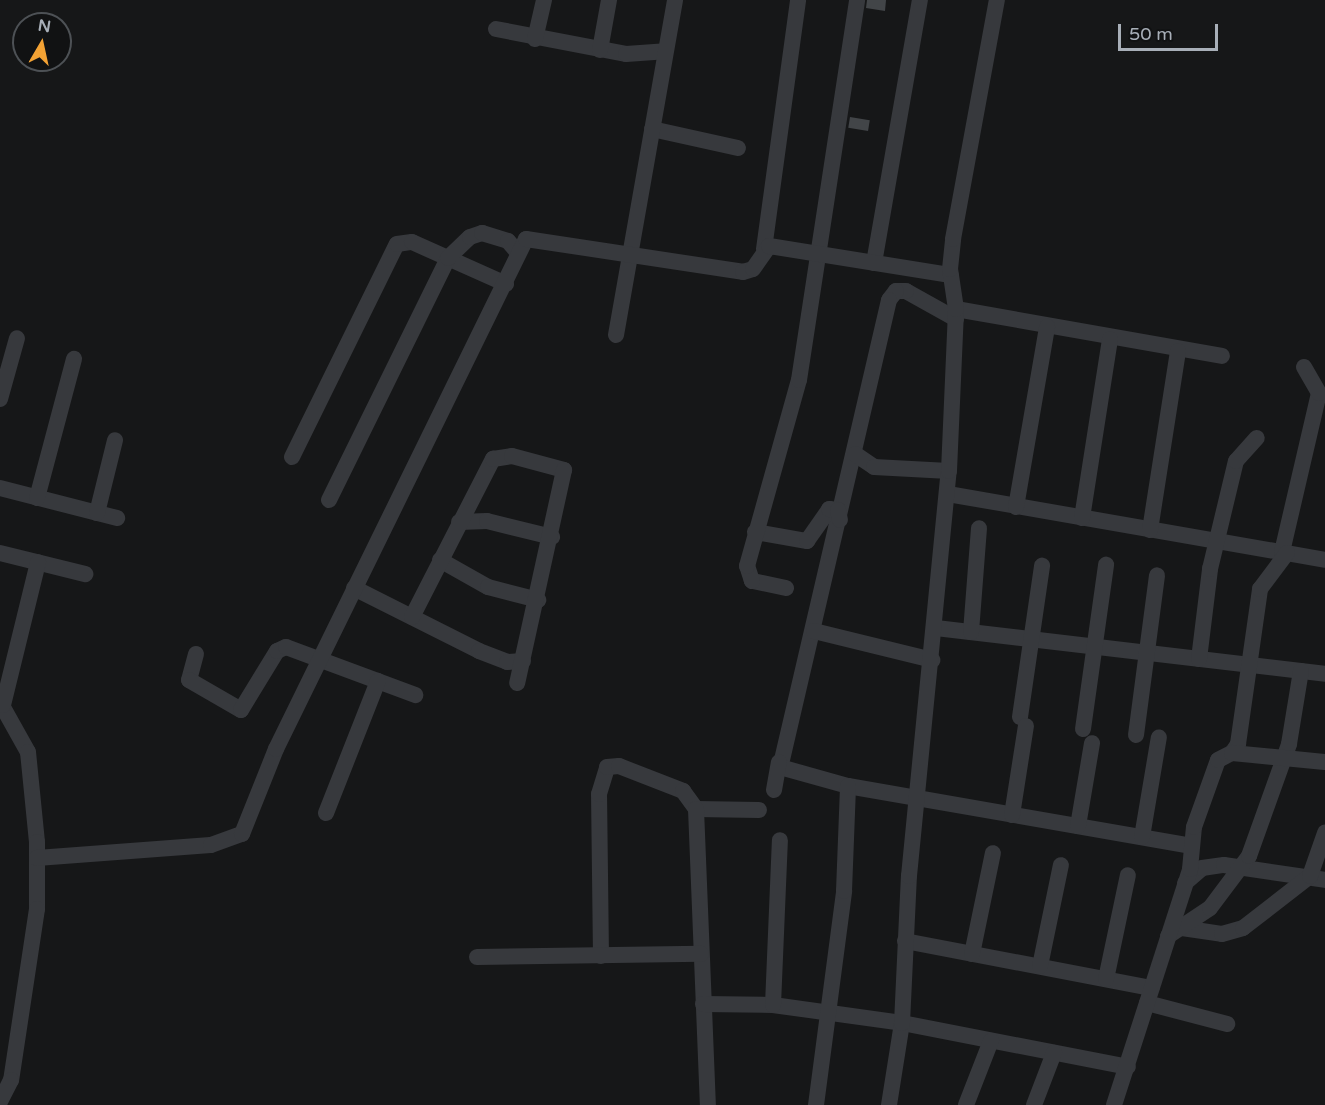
<!DOCTYPE html>
<html>
<head>
<meta charset="utf-8">
<style>
  body { margin:0 }
  #map { position:relative; width:1325px; height:1105px; overflow:hidden; background:#161718; font-family:"Varela Round",sans-serif }
  div>[style] { position:absolute }
  .building>* { inset:0; background:#424548; transform-origin:0 0 }
  .minor>* { height:16px; margin:-8px; padding:0 8px; transform-origin:8px; border-radius:8px; background:#37393d }
  span { translate:-50% -50%; white-space:nowrap; text-align:center; line-height:1.15; -webkit-text-stroke:4.5px #111213; paint-order:stroke }
  .north { position:absolute; left:12px; top:12px; width:60px; height:60px; box-sizing:border-box; background:#111213; border:2px solid #4d5155; border-radius:50%; rotate:9deg; font-size:16px; font-weight:700; line-height:24px; text-align:center; color:#a8afb8 }
  .north::after { content:''; display:block; margin:auto; width:21px; height:27px; background:#f3a234; clip-path:polygon(50% 0,100% 100%,50% 72%,0 100%) }
  .scale { position:absolute; left:1118px; top:24px; width:100px; height:27px; box-sizing:border-box; border:3px solid #a8afb8; border-top:0; padding-left:8px; font-size:18px; line-height:21px; white-space:nowrap; color:#a8afb8; -webkit-text-stroke:4px #111213; paint-order:stroke }
</style>
</head>
<body>
<div id="map">
  <div class="building">
    <i style="clip-path:polygon(867px 0,886px 0,885px 11px,866px 8px)"></i>
    <i style="left:850px;top:117px;width:20px;height:11px;rotate:9deg"></i>
  </div>
  <div class="minor">
    <i style="left:496px;top:29px;width:132px;rotate:10.9deg"></i>
    <i style="left:626px;top:54px;width:39px;rotate:-4deg"></i>
    <i style="left:535px;top:39px;width:40px;rotate:-77deg"></i>
    <i style="left:600px;top:50px;width:51px;rotate:-79.8deg"></i>
    <i style="left:652px;top:129px;width:88px;rotate:12.5deg"></i>
    <i style="left:764px;top:249px;width:251px;rotate:-82.2deg"></i>
    <i style="left:874px;top:263px;width:267px;rotate:-80.1deg"></i>
    <i style="left:956px;top:309px;width:270px;rotate:10deg"></i>
    <i style="left:956px;top:319px;width:57px;rotate:-150.8deg"></i>
    <i style="left:906px;top:291px;width:10px;rotate:180deg"></i>
    <i style="left:896px;top:291px;width:11px;rotate:128deg"></i>
    <i style="left:889px;top:300px;width:480px;rotate:103.1deg"></i>
    <i style="left:780px;top:767px;width:71px;rotate:15.6deg"></i>
    <i style="left:848px;top:786px;width:349px;rotate:9.9deg"></i>
    <i style="left:616px;top:335px;width:340px;rotate:-80deg"></i>
    <i style="left:0;top:399px;width:63px;rotate:-74.4deg"></i>
    <i style="left:855px;top:454px;width:23px;rotate:34deg"></i>
    <i style="left:874px;top:467px;width:75px;rotate:3.1deg"></i>
    <i style="left:292px;top:457px;width:237px;rotate:-63.8deg"></i>
    <i style="left:397px;top:244px;width:15px;rotate:-8deg"></i>
    <i style="left:412px;top:242px;width:103px;rotate:24.1deg"></i>
    <i style="left:0;top:488px;width:121px;rotate:14.4deg"></i>
    <i style="left:948px;top:494px;width:383px;rotate:9.9deg"></i>
    <i style="left:37px;top:498px;width:144px;rotate:-75.1deg"></i>
    <i style="left:329px;top:500px;width:270px;rotate:-63.8deg"></i>
    <i style="left:448px;top:258px;width:30px;rotate:-44deg"></i>
    <i style="left:470px;top:237px;width:13px;rotate:-18deg"></i>
    <i style="left:482px;top:233px;width:27px;rotate:17deg"></i>
    <i style="left:508px;top:241px;width:16px;rotate:50deg"></i>
    <i style="left:1016px;top:507px;width:183px;rotate:-80.2deg"></i>
    <i style="left:97px;top:513px;width:75px;rotate:-76.1deg"></i>
    <i style="left:1082px;top:518px;width:181px;rotate:-81.1deg"></i>
    <i style="left:459px;top:522px;width:28px;rotate:-2deg"></i>
    <i style="left:487px;top:521px;width:67px;rotate:13.8deg"></i>
    <i style="left:1150px;top:530px;width:181px;rotate:-81.1deg"></i>
    <i style="left:755px;top:532px;width:53px;rotate:9.8deg"></i>
    <i style="left:807px;top:541px;width:39px;rotate:-55deg"></i>
    <i style="left:829px;top:509px;width:9px;rotate:6deg"></i>
    <i style="left:838px;top:510px;width:10px;rotate:79deg"></i>
    <i style="left:1282px;top:552px;width:163px;rotate:-76.9deg"></i>
    <i style="left:1319px;top:393px;width:30px;rotate:-120deg"></i>
    <i style="left:0;top:553px;width:88px;rotate:13.9deg"></i>
    <i style="left:440px;top:560px;width:55px;rotate:29.4deg"></i>
    <i style="left:488px;top:587px;width:52px;rotate:14.6deg"></i>
    <i style="left:354px;top:588px;width:140px;rotate:26.7deg"></i>
    <i style="left:479px;top:651px;width:30px;rotate:21deg"></i>
    <i style="left:507px;top:662px;width:16px;rotate:-4deg"></i>
    <i style="left:786px;top:588px;width:35px;rotate:-168deg"></i>
    <i style="left:752px;top:581px;width:16px;rotate:-108deg"></i>
    <i style="left:747px;top:566px;width:193px;rotate:-74.4deg"></i>
    <i style="left:799px;top:380px;width:384px;rotate:-81.3deg"></i>
    <i style="left:412px;top:617px;width:178px;rotate:-62.9deg"></i>
    <i style="left:493px;top:459px;width:19px;rotate:-9deg"></i>
    <i style="left:512px;top:456px;width:54px;rotate:15.1deg"></i>
    <i style="left:564px;top:470px;width:218px;rotate:102.4deg"></i>
    <i style="left:936px;top:628px;width:392px;rotate:6.7deg"></i>
    <i style="left:814px;top:631px;width:122px;rotate:13.8deg"></i>
    <i style="left:971px;top:632px;width:104px;rotate:-85.6deg"></i>
    <i style="left:196px;top:654px;width:27px;rotate:105deg"></i>
    <i style="left:189px;top:680px;width:60px;rotate:30deg"></i>
    <i style="left:241px;top:710px;width:69px;rotate:-58.6deg"></i>
    <i style="left:277px;top:651px;width:10px;rotate:-24deg"></i>
    <i style="left:286px;top:647px;width:138px;rotate:20.4deg"></i>
    <i style="left:1199px;top:659px;width:91px;rotate:-83deg"></i>
    <i style="left:1210px;top:569px;width:111px;rotate:-76.5deg"></i>
    <i style="left:1236px;top:461px;width:31px;rotate:-48deg"></i>
    <i style="left:0;top:702px;width:57px;rotate:60.8deg"></i>
    <i style="left:28px;top:752px;width:90px;rotate:84.3deg"></i>
    <i style="left:37px;top:842px;width:67px;rotate:90deg"></i>
    <i style="left:37px;top:909px;width:173px;rotate:98.6deg"></i>
    <i style="left:11px;top:1080px;width:25px;rotate:117deg"></i>
    <i style="left:3px;top:705px;width:147px;rotate:-76.2deg"></i>
    <i style="left:1020px;top:717px;width:153px;rotate:-81.7deg"></i>
    <i style="left:1083px;top:729px;width:166px;rotate:-82deg"></i>
    <i style="left:1136px;top:735px;width:161px;rotate:-82.5deg"></i>
    <i style="left:1232px;top:753px;width:11px;rotate:-56deg"></i>
    <i style="left:1238px;top:744px;width:157px;rotate:-81.9deg"></i>
    <i style="left:1260px;top:589px;width:45px;rotate:-53.1deg"></i>
    <i style="left:774px;top:790px;width:28px;rotate:-80deg"></i>
    <i style="left:696px;top:809px;width:63px;rotate:0.9deg"></i>
    <i style="left:326px;top:813px;width:142px;rotate:-68.5deg"></i>
    <i style="left:1012px;top:815px;width:90px;rotate:-81.1deg"></i>
    <i style="left:1078px;top:826px;width:84px;rotate:-80.4deg"></i>
    <i style="left:1142px;top:837px;width:101px;rotate:-80.4deg"></i>
    <i style="left:37px;top:858px;width:174px;rotate:-4.3deg"></i>
    <i style="left:211px;top:845px;width:33px;rotate:-20deg"></i>
    <i style="left:242px;top:834px;width:92px;rotate:-68.2deg"></i>
    <i style="left:276px;top:749px;width:568px;rotate:-63.89deg"></i>
    <i style="left:526px;top:239px;width:219px;rotate:8.6deg"></i>
    <i style="left:743px;top:272px;width:10px;rotate:-17deg"></i>
    <i style="left:753px;top:269px;width:28px;rotate:-55deg"></i>
    <i style="left:769px;top:246px;width:184px;rotate:9.1deg"></i>
    <i style="left:1185px;top:883px;width:23px;rotate:-41deg"></i>
    <i style="left:1202px;top:868px;width:22px;rotate:-8deg"></i>
    <i style="left:1224px;top:865px;width:102px;rotate:8.4deg"></i>
    <i style="left:1182px;top:928px;width:40px;rotate:8.5deg"></i>
    <i style="left:1222px;top:934px;width:22px;rotate:-16deg"></i>
    <i style="left:1243px;top:928px;width:85px;rotate:-37.8deg"></i>
    <i style="left:1310px;top:876px;width:46px;rotate:-70.8deg"></i>
    <i style="left:1168px;top:936px;width:50px;rotate:-33.7deg"></i>
    <i style="left:1210px;top:908px;width:65px;rotate:-53.1deg"></i>
    <i style="left:1249px;top:856px;width:119px;rotate:-70.3deg"></i>
    <i style="left:1289px;top:744px;width:74px;rotate:-80.7deg"></i>
    <i style="left:905px;top:941px;width:251px;rotate:10.8deg"></i>
    <i style="left:972px;top:954px;width:103px;rotate:-78.3deg"></i>
    <i style="left:601px;top:956px;width:162px;rotate:-90.7deg"></i>
    <i style="left:599px;top:794px;width:28px;rotate:-73deg"></i>
    <i style="left:607px;top:767px;width:12px;rotate:-5deg"></i>
    <i style="left:619px;top:766px;width:69px;rotate:21.3deg"></i>
    <i style="left:683px;top:791px;width:22px;rotate:54deg"></i>
    <i style="left:696px;top:809px;width:296px;rotate:87.7deg"></i>
    <i style="left:477px;top:957px;width:224px;rotate:-0.8deg"></i>
    <i style="left:1040px;top:966px;width:103px;rotate:-78.3deg"></i>
    <i style="left:1106px;top:979px;width:106px;rotate:-78.1deg"></i>
    <i style="left:1147px;top:1003px;width:83px;rotate:14.7deg"></i>
    <i style="left:703px;top:1004px;width:70px;rotate:0.8deg"></i>
    <i style="left:773px;top:1005px;width:130px;rotate:7.9deg"></i>
    <i style="left:902px;top:1023px;width:230px;rotate:11deg"></i>
    <i style="left:773px;top:1005px;width:165px;rotate:-87.6deg"></i>
    <i style="left:816px;top:1105px;width:216px;rotate:-82.5deg"></i>
    <i style="left:844px;top:891px;width:105px;rotate:-87.8deg"></i>
    <i style="left:889px;top:1105px;width:83px;rotate:-81deg"></i>
    <i style="left:902px;top:1023px;width:147px;rotate:-87.3deg"></i>
    <i style="left:909px;top:876px;width:407px;rotate:-84.4deg"></i>
    <i style="left:949px;top:471px;width:162px;rotate:-87.5deg"></i>
    <i style="left:956px;top:309px;width:40px;rotate:-98.5deg"></i>
    <i style="left:950px;top:269px;width:30px;rotate:-84deg"></i>
    <i style="left:953px;top:239px;width:243px;rotate:-79.6deg"></i>
    <i style="left:966px;top:1105px;width:69px;rotate:-68.7deg"></i>
    <i style="left:1034px;top:1105px;width:56px;rotate:-69deg"></i>
    <i style="left:1114px;top:1105px;width:248px;rotate:-72.1deg"></i>
    <i style="left:1190px;top:869px;width:42px;rotate:-84.6deg"></i>
    <i style="left:1194px;top:827px;width:71px;rotate:-70.3deg"></i>
    <i style="left:1218px;top:760px;width:16px;rotate:-27deg"></i>
    <i style="left:1232px;top:753px;width:93px;rotate:5.5deg"></i>
  </div>
  <div class="north">N</div>
  <div class="scale">50 m</div>
</div>
</body>
</html>
